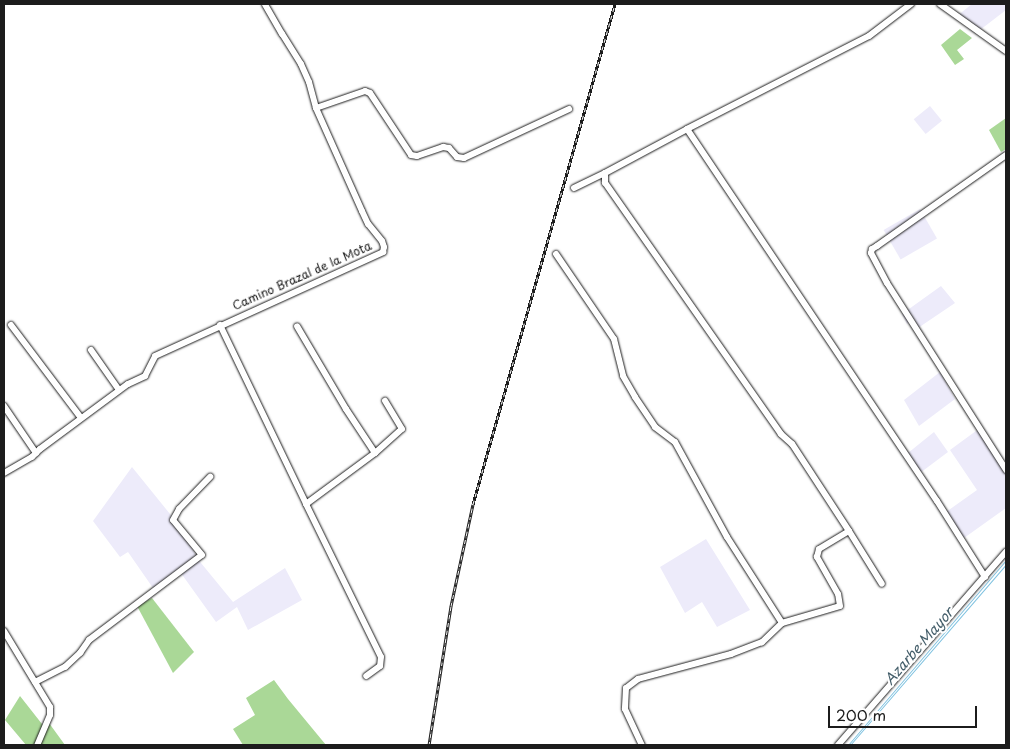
<!DOCTYPE html>
<html>
<head>
<meta charset="utf-8">
<style>
  body { margin:0 }
  #map { position:relative; width:1010px; height:749px; overflow:hidden; background:#fff; font-family:"Playpen Sans",sans-serif }
  div>[style] { position:absolute }
  .built>* { inset:0; background:#edebfa; transform-origin:0 0 }
  .green>* { inset:0; background:#aad897 }
  .stream>* { height:1px; margin:-0.5px; padding:0 0.5px; transform-origin:0.5px; border-radius:0.5px; background:#7fc2e0 }
  .roads { filter:drop-shadow(0 0 1px #1c1c1c) drop-shadow(0 0 1px #1c1c1c) }
  .minor>* { height:6px; margin:-3px; padding:0 3px; transform-origin:3px; border-radius:3px; background:#fff }
  .rail>* { height:3px; margin-top:-1.5px; transform-origin:0; background:repeating-linear-gradient(90deg,#fff 0 4px,#1c1c1c 0 8px); box-sizing:border-box; border-block:1px solid #1c1c1c }
  span { translate:-50% -50%; white-space:nowrap; text-align:center; line-height:1.15; -webkit-text-stroke:4px #fff; paint-order:stroke }
  .street-label { font-size:12px; color:#1c1c1c }
  .water-label { font-size:14px; color:#445e6a; font-style:italic }
  .frame { position:absolute; inset:0; border:5px solid #1c1c1c; pointer-events:none }
  .scale { position:absolute; left:828px; top:706px; width:149px; height:22px; box-sizing:border-box; border:2px solid #1c1c1c; border-top:0; padding-left:6px; font-size:15px; line-height:18px; white-space:nowrap; color:#1c1c1c; -webkit-text-stroke:4px #fff; paint-order:stroke }
</style>
</head>
<body>
<div id="map">
  <div class="built">
    <i style="clip-path:polygon(972px 4px,1006px 4px,1006px 10px,980px 30px,957px 16px)"></i>
    <i style="left:930px;top:106px;width:19px;height:21px;rotate:51deg"></i>
    <i style="left:920px;top:209px;width:34px;height:42px;rotate:60deg"></i>
    <i style="clip-path:polygon(941px 286px,955px 303px,918px 328px,914px 319px,907px 324px,902px 314px)"></i>
    <i style="clip-path:polygon(940px 372px,955px 399px,919px 426px,904px 400px)"></i>
    <i style="clip-path:polygon(980px 428px,1006px 475px,1006px 508px,964px 538px,946px 512px,977px 490px,950px 450px)"></i>
    <i style="clip-path:polygon(934px 432px,948px 452px,920px 473px,903px 457px)"></i>
    <i style="clip-path:polygon(132px 467px,170px 514px,201px 563px,233px 602px,285px 568px,302px 600px,248px 630px,237px 607px,216px 622px,178px 569px,153px 588px,128px 552px,120px 557px,93px 521px)"></i>
    <i style="clip-path:polygon(706px 539px,750px 610px,717px 627px,702px 602px,685px 613px,660px 567px)"></i>
  </div>
  <div class="green">
    <i style="clip-path:polygon(960px 29px,972px 38px,957px 50px,964px 59px,955px 65px,941px 45px)"></i>
    <i style="clip-path:polygon(1006px 118px,1006px 149px,1001px 152px,989px 130px)"></i>
    <i style="clip-path:polygon(152px 598px,194px 652px,173px 673px,137px 606px)"></i>
    <i style="clip-path:polygon(274px 680px,288px 699px,326px 745px,243px 745px,233px 729px,255px 715px,246px 698px)"></i>
    <i style="clip-path:polygon(20px 696px,42px 724px,49px 723px,65px 745px,26px 745px,5px 720px)"></i>
  </div>
  <div class="stream">
    <i style="left:848px;top:745px;width:243px;rotate:-49.5deg"></i>
    <i style="left:850px;top:745px;width:239px;rotate:-49.2deg"></i>
  </div>
  <div class="roads">
    <div class="minor">
      <i style="left:940px;top:4px;width:81px;rotate:35.5deg"></i>
      <i style="left:316px;top:108px;width:52px;rotate:-19.1deg"></i>
      <i style="left:365px;top:91px;width:5px;rotate:22deg"></i>
      <i style="left:370px;top:93px;width:74px;rotate:56.5deg"></i>
      <i style="left:411px;top:155px;width:6px;rotate:9deg"></i>
      <i style="left:417px;top:156px;width:28px;rotate:-19deg"></i>
      <i style="left:443px;top:147px;width:6px;rotate:9deg"></i>
      <i style="left:449px;top:148px;width:12px;rotate:48deg"></i>
      <i style="left:457px;top:157px;width:7px;rotate:8deg"></i>
      <i style="left:464px;top:158px;width:116px;rotate:-25deg"></i>
      <i style="left:687px;top:129px;width:204px;rotate:-27.1deg"></i>
      <i style="left:869px;top:36px;width:53px;rotate:-37.3deg"></i>
      <i style="left:1006px;top:155px;width:158px;rotate:144.8deg"></i>
      <i style="left:877px;top:246px;width:6px;rotate:149deg"></i>
      <i style="left:872px;top:249px;width:4px;rotate:104deg"></i>
      <i style="left:871px;top:253px;width:34px;rotate:62deg"></i>
      <i style="left:887px;top:283px;width:222px;rotate:57.5deg"></i>
      <i style="left:574px;top:188px;width:34px;rotate:-26deg"></i>
      <i style="left:556px;top:254px;width:103px;rotate:55.7deg"></i>
      <i style="left:614px;top:339px;width:38px;rotate:76deg"></i>
      <i style="left:623px;top:376px;width:24px;rotate:60deg"></i>
      <i style="left:635px;top:397px;width:36px;rotate:56deg"></i>
      <i style="left:655px;top:427px;width:25px;rotate:37deg"></i>
      <i style="left:675px;top:442px;width:108px;rotate:61.3deg"></i>
      <i style="left:727px;top:537px;width:102px;rotate:57.4deg"></i>
      <i style="left:782px;top:623px;width:28px;rotate:136deg"></i>
      <i style="left:762px;top:642px;width:33px;rotate:159deg"></i>
      <i style="left:731px;top:654px;width:96px;rotate:165deg"></i>
      <i style="left:638px;top:679px;width:15px;rotate:143deg"></i>
      <i style="left:626px;top:688px;width:21px;rotate:93deg"></i>
      <i style="left:625px;top:709px;width:40px;rotate:65deg"></i>
      <i style="left:11px;top:325px;width:116px;rotate:53deg"></i>
      <i style="left:220px;top:325px;width:199px;rotate:64.3deg"></i>
      <i style="left:306px;top:504px;width:86px;rotate:-36.5deg"></i>
      <i style="left:375px;top:453px;width:53px;rotate:-123.4deg"></i>
      <i style="left:346px;top:409px;width:96px;rotate:-120.6deg"></i>
      <i style="left:91px;top:350px;width:49px;rotate:55deg"></i>
      <i style="left:4px;top:406px;width:57px;rotate:55.8deg"></i>
      <i style="left:375px;top:453px;width:36px;rotate:-42deg"></i>
      <i style="left:402px;top:429px;width:33px;rotate:-121deg"></i>
      <i style="left:4px;top:473px;width:32px;rotate:-30deg"></i>
      <i style="left:32px;top:457px;width:11px;rotate:-45deg"></i>
      <i style="left:40px;top:449px;width:109px;rotate:-36.5deg"></i>
      <i style="left:128px;top:384px;width:19px;rotate:-25deg"></i>
      <i style="left:145px;top:376px;width:22px;rotate:-63deg"></i>
      <i style="left:155px;top:356px;width:251px;rotate:-24.5deg"></i>
      <i style="left:383px;top:252px;width:5px;rotate:-79deg"></i>
      <i style="left:384px;top:247px;width:6px;rotate:-108deg"></i>
      <i style="left:382px;top:241px;width:22px;rotate:-129deg"></i>
      <i style="left:368px;top:224px;width:14px;rotate:-115deg"></i>
      <i style="left:362px;top:211px;width:113px;rotate:-114.1deg"></i>
      <i style="left:316px;top:108px;width:27px;rotate:-105deg"></i>
      <i style="left:309px;top:82px;width:20px;rotate:-114deg"></i>
      <i style="left:301px;top:64px;width:36px;rotate:-122deg"></i>
      <i style="left:282px;top:34px;width:34px;rotate:-120deg"></i>
      <i style="left:306px;top:504px;width:170px;rotate:63.9deg"></i>
      <i style="left:381px;top:657px;width:9px;rotate:96deg"></i>
      <i style="left:380px;top:666px;width:17px;rotate:144deg"></i>
      <i style="left:849px;top:531px;width:104px;rotate:-123.2deg"></i>
      <i style="left:792px;top:444px;width:15px;rotate:-138deg"></i>
      <i style="left:781px;top:434px;width:307px;rotate:-125deg"></i>
      <i style="left:605px;top:183px;width:10px;rotate:-90deg"></i>
      <i style="left:605px;top:173px;width:93px;rotate:-28.2deg"></i>
      <i style="left:687px;top:129px;width:448px;rotate:56.1deg"></i>
      <i style="left:937px;top:501px;width:90px;rotate:57.7deg"></i>
      <i style="left:782px;top:623px;width:60px;rotate:-16.3deg"></i>
      <i style="left:840px;top:606px;width:12px;rotate:-99deg"></i>
      <i style="left:838px;top:594px;width:43px;rotate:-119.6deg"></i>
      <i style="left:817px;top:557px;width:8px;rotate:-76deg"></i>
      <i style="left:819px;top:549px;width:35px;rotate:-31deg"></i>
      <i style="left:849px;top:531px;width:62px;rotate:58.1deg"></i>
      <i style="left:4px;top:631px;width:89px;rotate:58.8deg"></i>
      <i style="left:50px;top:707px;width:8px;rotate:90deg"></i>
      <i style="left:50px;top:715px;width:33px;rotate:113deg"></i>
      <i style="left:35px;top:682px;width:34px;rotate:-27deg"></i>
      <i style="left:65px;top:667px;width:21px;rotate:-43deg"></i>
      <i style="left:80px;top:653px;width:16px;rotate:-55deg"></i>
      <i style="left:89px;top:640px;width:141px;rotate:-37deg"></i>
      <i style="left:202px;top:555px;width:45px;rotate:-129.6deg"></i>
      <i style="left:173px;top:520px;width:13px;rotate:-61deg"></i>
      <i style="left:179px;top:509px;width:45px;rotate:-45.9deg"></i>
      <i style="left:838px;top:745px;width:256px;rotate:-49deg"></i>
    </div>
  </div>
  <div class="rail">
    <i style="left:429px;top:745px;width:141px;rotate:-81deg"></i>
    <i style="left:451px;top:606px;width:104px;rotate:-77.8deg"></i>
    <i style="left:473px;top:504px;width:520px;rotate:-74.15deg"></i>
  </div>
  <div class="street-label">
    <span style="left:302px;top:276px;rotate:-24deg">Camino Brazal de la Mota</span>
  </div>
  <div class="water-label">
    <span style="left:919px;top:646px;rotate:-49deg">Azarbe Mayor</span>
  </div>
  <div class="frame"></div>
  <div class="scale">200 m</div>
</div>
</body>
</html>
